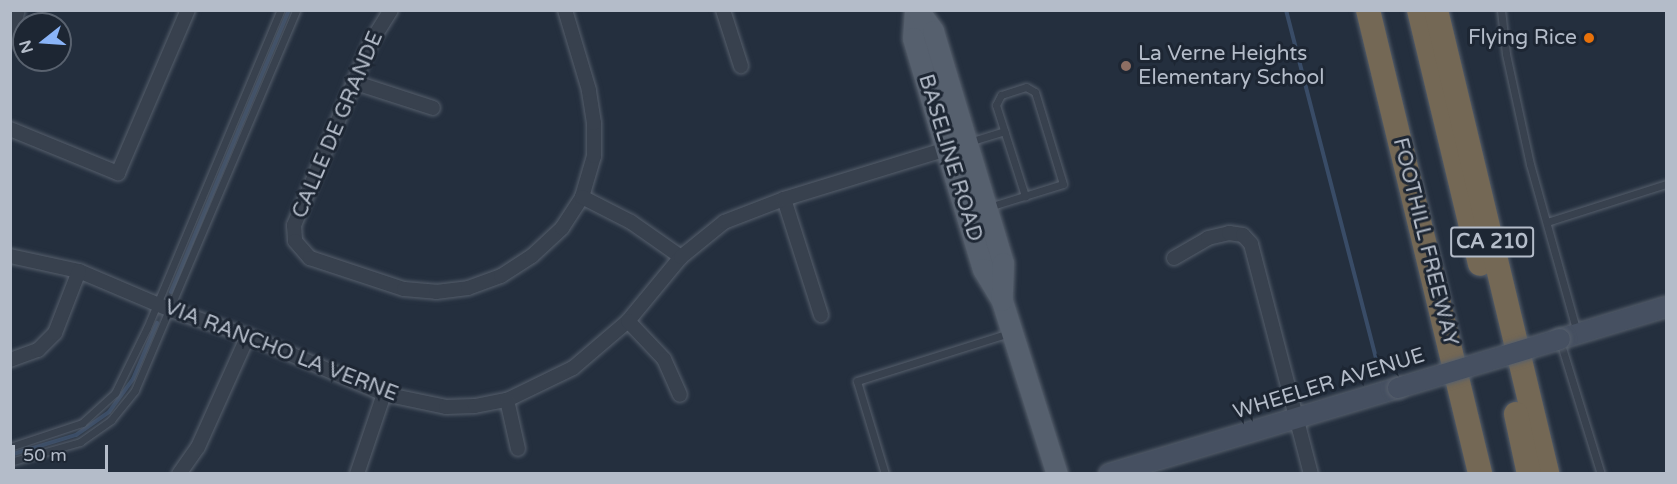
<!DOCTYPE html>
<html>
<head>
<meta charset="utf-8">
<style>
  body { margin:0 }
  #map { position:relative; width:1677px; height:484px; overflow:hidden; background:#242f3e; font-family:"Varela Round",sans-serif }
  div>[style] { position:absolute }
  .stream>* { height:4px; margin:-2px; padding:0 2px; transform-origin:2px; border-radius:2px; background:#394c67 }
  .roads { filter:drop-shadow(0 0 2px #565f6c) drop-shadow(0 0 2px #565f6c) }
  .service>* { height:7px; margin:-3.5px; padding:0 3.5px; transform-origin:3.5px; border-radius:3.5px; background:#38414e }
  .minor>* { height:14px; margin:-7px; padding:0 7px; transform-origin:7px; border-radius:7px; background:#38414e }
  .secondary>* { height:20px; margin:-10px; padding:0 10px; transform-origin:10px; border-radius:10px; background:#465061 }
  .primary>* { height:21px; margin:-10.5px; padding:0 10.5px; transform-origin:10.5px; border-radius:10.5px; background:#56606e }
  .motorway>* { height:24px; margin:-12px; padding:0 12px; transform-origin:12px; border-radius:12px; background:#746855 }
  .bridges { filter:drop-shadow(0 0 2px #565f6c) drop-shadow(0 0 2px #565f6c) }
  .secondary-bridge>* { height:20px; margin:-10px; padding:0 10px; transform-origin:10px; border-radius:10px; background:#465061 }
  .dots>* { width:16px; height:16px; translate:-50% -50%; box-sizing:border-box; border:3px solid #1d2633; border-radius:50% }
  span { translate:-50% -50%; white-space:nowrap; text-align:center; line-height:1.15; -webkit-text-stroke:6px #1d2633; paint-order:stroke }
  .shield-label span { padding:2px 4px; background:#1d2633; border:2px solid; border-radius:4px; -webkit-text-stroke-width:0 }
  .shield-label { font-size:20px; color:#b4bcc9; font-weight:700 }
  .poi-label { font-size:21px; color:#b4bcc9 }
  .right { translate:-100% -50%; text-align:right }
  .left { translate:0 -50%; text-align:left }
  .street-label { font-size:21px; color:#b4bcc9 }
  .frame { position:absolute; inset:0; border:12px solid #b4bcc9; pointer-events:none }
  .north { position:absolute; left:12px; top:12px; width:60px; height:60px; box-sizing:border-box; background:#1d2633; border:2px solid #59626f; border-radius:50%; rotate:253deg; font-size:16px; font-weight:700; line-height:24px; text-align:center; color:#b4bcc9 }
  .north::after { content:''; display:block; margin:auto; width:21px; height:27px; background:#8ab4f8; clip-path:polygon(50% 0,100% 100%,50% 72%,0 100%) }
  .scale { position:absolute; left:12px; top:445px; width:96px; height:27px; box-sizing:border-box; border:3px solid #b4bcc9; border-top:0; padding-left:8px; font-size:18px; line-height:21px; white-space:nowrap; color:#b4bcc9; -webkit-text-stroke:4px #1d2633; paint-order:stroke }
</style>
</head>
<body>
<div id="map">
  <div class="stream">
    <i style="left:1286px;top:10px;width:364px;rotate:75.5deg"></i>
    <i style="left:171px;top:292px;width:306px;rotate:-67.3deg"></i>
    <i style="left:10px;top:455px;width:69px;rotate:-16.9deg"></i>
    <i style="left:76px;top:435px;width:40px;rotate:-34.9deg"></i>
    <i style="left:109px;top:412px;width:41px;rotate:-54deg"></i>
    <i style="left:133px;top:379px;width:61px;rotate:-66.8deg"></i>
  </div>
  <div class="roads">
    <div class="service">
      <i style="left:1501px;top:10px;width:44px;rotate:83.5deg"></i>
      <i style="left:1506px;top:54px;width:113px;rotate:77.7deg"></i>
      <i style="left:1530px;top:164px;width:174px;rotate:74.4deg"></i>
      <i style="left:969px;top:142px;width:37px;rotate:-17deg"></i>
      <i style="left:989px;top:207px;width:77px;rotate:-17.3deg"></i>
      <i style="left:1063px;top:184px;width:96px;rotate:-106.9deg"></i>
      <i style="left:1035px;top:92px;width:10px;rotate:-151deg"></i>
      <i style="left:1026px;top:87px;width:26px;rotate:162deg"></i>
      <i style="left:1001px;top:95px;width:11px;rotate:117deg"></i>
      <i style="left:996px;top:105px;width:96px;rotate:72.3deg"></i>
      <i style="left:1547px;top:222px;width:125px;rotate:-17.7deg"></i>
      <i style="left:1560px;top:341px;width:139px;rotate:72.9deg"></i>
      <i style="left:10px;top:447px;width:76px;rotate:-18.4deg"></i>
      <i style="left:82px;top:423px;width:45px;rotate:-42.3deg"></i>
      <i style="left:115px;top:393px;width:72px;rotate:-63.8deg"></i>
      <i style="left:147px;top:328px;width:345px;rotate:-67.2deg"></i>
      <i style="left:10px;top:462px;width:73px;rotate:-15.9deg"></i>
      <i style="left:80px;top:442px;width:38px;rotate:-35deg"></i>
      <i style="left:111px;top:420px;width:38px;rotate:-51deg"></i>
      <i style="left:135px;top:390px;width:413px;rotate:-67deg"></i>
      <i style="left:885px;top:474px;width:97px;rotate:-106.8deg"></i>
      <i style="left:857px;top:381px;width:159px;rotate:-17.5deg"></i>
    </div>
    <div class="minor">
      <i style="left:391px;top:10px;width:38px;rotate:122deg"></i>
      <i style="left:371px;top:42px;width:199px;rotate:112.8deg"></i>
      <i style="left:294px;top:225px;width:16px;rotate:86deg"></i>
      <i style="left:295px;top:241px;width:23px;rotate:49deg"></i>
      <i style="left:310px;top:258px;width:99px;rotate:18.3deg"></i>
      <i style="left:404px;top:289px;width:32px;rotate:5deg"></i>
      <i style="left:436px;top:292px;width:32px;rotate:-7deg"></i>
      <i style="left:468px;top:288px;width:35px;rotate:-20deg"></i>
      <i style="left:501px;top:276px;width:37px;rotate:-33deg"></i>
      <i style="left:532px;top:256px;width:41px;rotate:-43deg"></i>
      <i style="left:562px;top:228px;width:37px;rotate:-57deg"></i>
      <i style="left:582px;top:197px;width:43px;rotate:-73.7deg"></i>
      <i style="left:594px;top:156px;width:33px;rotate:-90deg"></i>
      <i style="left:594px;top:123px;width:33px;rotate:-99deg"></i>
      <i style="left:589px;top:90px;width:84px;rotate:-106.7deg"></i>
      <i style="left:723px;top:10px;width:59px;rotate:72.2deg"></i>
      <i style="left:10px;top:41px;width:32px;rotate:-76deg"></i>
      <i style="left:353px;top:82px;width:84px;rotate:18deg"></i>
      <i style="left:10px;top:129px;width:117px;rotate:22.2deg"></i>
      <i style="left:118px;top:173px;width:177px;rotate:-66.8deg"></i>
      <i style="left:582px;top:197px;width:55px;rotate:27deg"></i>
      <i style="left:631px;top:222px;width:61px;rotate:35deg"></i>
      <i style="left:784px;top:199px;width:122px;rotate:72.3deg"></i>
      <i style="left:10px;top:256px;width:71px;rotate:12.3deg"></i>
      <i style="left:79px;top:271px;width:100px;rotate:23deg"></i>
      <i style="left:171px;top:310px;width:81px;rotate:18.7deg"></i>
      <i style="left:248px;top:336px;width:148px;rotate:23.1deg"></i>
      <i style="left:384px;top:394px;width:63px;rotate:11.8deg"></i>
      <i style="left:446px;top:407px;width:29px;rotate:-2deg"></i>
      <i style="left:475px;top:406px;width:33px;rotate:-11deg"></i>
      <i style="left:507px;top:400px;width:73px;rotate:-25.9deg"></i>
      <i style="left:573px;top:368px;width:72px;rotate:-40.5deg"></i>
      <i style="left:628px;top:321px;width:83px;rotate:-50.4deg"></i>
      <i style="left:681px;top:257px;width:55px;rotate:-39.1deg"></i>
      <i style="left:724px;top:222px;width:64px;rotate:-21deg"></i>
      <i style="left:784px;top:199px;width:170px;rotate:-17.1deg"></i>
      <i style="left:1174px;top:258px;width:39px;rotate:-30deg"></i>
      <i style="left:1208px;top:238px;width:22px;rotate:-13deg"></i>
      <i style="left:1229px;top:233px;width:14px;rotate:8deg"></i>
      <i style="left:1243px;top:235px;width:12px;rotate:48deg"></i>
      <i style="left:1251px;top:244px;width:238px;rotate:75.4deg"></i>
      <i style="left:628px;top:321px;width:52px;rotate:46.5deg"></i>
      <i style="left:664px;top:359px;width:39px;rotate:66deg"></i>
      <i style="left:10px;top:360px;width:30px;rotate:-20deg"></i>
      <i style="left:38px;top:350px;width:24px;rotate:-45deg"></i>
      <i style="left:55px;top:333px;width:66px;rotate:-68.8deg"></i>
      <i style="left:507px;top:400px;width:50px;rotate:77.3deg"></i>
      <i style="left:179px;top:474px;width:33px;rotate:-55deg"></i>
      <i style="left:198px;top:447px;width:122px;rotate:-65.8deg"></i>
      <i style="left:357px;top:474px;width:84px;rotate:-71.4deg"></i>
    </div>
    <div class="secondary">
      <i style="left:1560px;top:339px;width:111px;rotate:-16.8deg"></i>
      <i style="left:1109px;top:474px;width:302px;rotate:-16.6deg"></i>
    </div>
    <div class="primary">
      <i style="left:915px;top:10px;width:28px;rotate:94deg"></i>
      <i style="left:913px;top:38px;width:92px;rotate:73.5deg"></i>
      <i style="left:939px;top:126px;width:150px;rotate:72.9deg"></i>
      <i style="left:983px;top:269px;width:37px;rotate:59deg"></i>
      <i style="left:1002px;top:301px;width:182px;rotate:72.4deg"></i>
      <i style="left:918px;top:10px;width:26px;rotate:54deg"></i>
      <i style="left:933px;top:31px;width:242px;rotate:73.2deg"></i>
      <i style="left:1003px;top:263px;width:37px;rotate:92deg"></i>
    </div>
    <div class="motorway">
      <i style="left:1368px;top:10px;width:477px;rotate:76.4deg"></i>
      <i style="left:1419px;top:10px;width:261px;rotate:76.5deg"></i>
      <i style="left:1436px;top:10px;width:477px;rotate:76.5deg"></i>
      <i style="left:1516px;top:414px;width:61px;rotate:77.8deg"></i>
    </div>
  </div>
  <div class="bridges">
    <div class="secondary-bridge">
      <i style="left:1398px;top:388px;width:169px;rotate:-16.8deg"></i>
    </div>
  </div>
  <div class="dots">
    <i style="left:1589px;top:38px;background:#e8710a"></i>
    <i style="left:1126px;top:66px;background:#8d6e63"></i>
  </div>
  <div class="shield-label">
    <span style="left:1492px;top:242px">CA 210</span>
  </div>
  <div class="poi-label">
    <span class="right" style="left:1577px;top:38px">Flying Rice</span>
    <span class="left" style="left:1138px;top:66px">La Verne Heights<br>Elementary School</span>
  </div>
  <div class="street-label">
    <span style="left:338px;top:125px;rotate:-67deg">CALLE DE GRANDE</span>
    <span style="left:950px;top:158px;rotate:73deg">BASELINE ROAD</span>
    <span style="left:1425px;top:242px;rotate:76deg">FOOTHILL FREEWAY</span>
    <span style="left:281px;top:351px;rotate:21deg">VIA RANCHO LA VERNE</span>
    <span style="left:1329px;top:384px;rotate:-17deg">WHEELER AVENUE</span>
  </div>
  <div class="frame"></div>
  <div class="north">N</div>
  <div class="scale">50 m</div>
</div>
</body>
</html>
